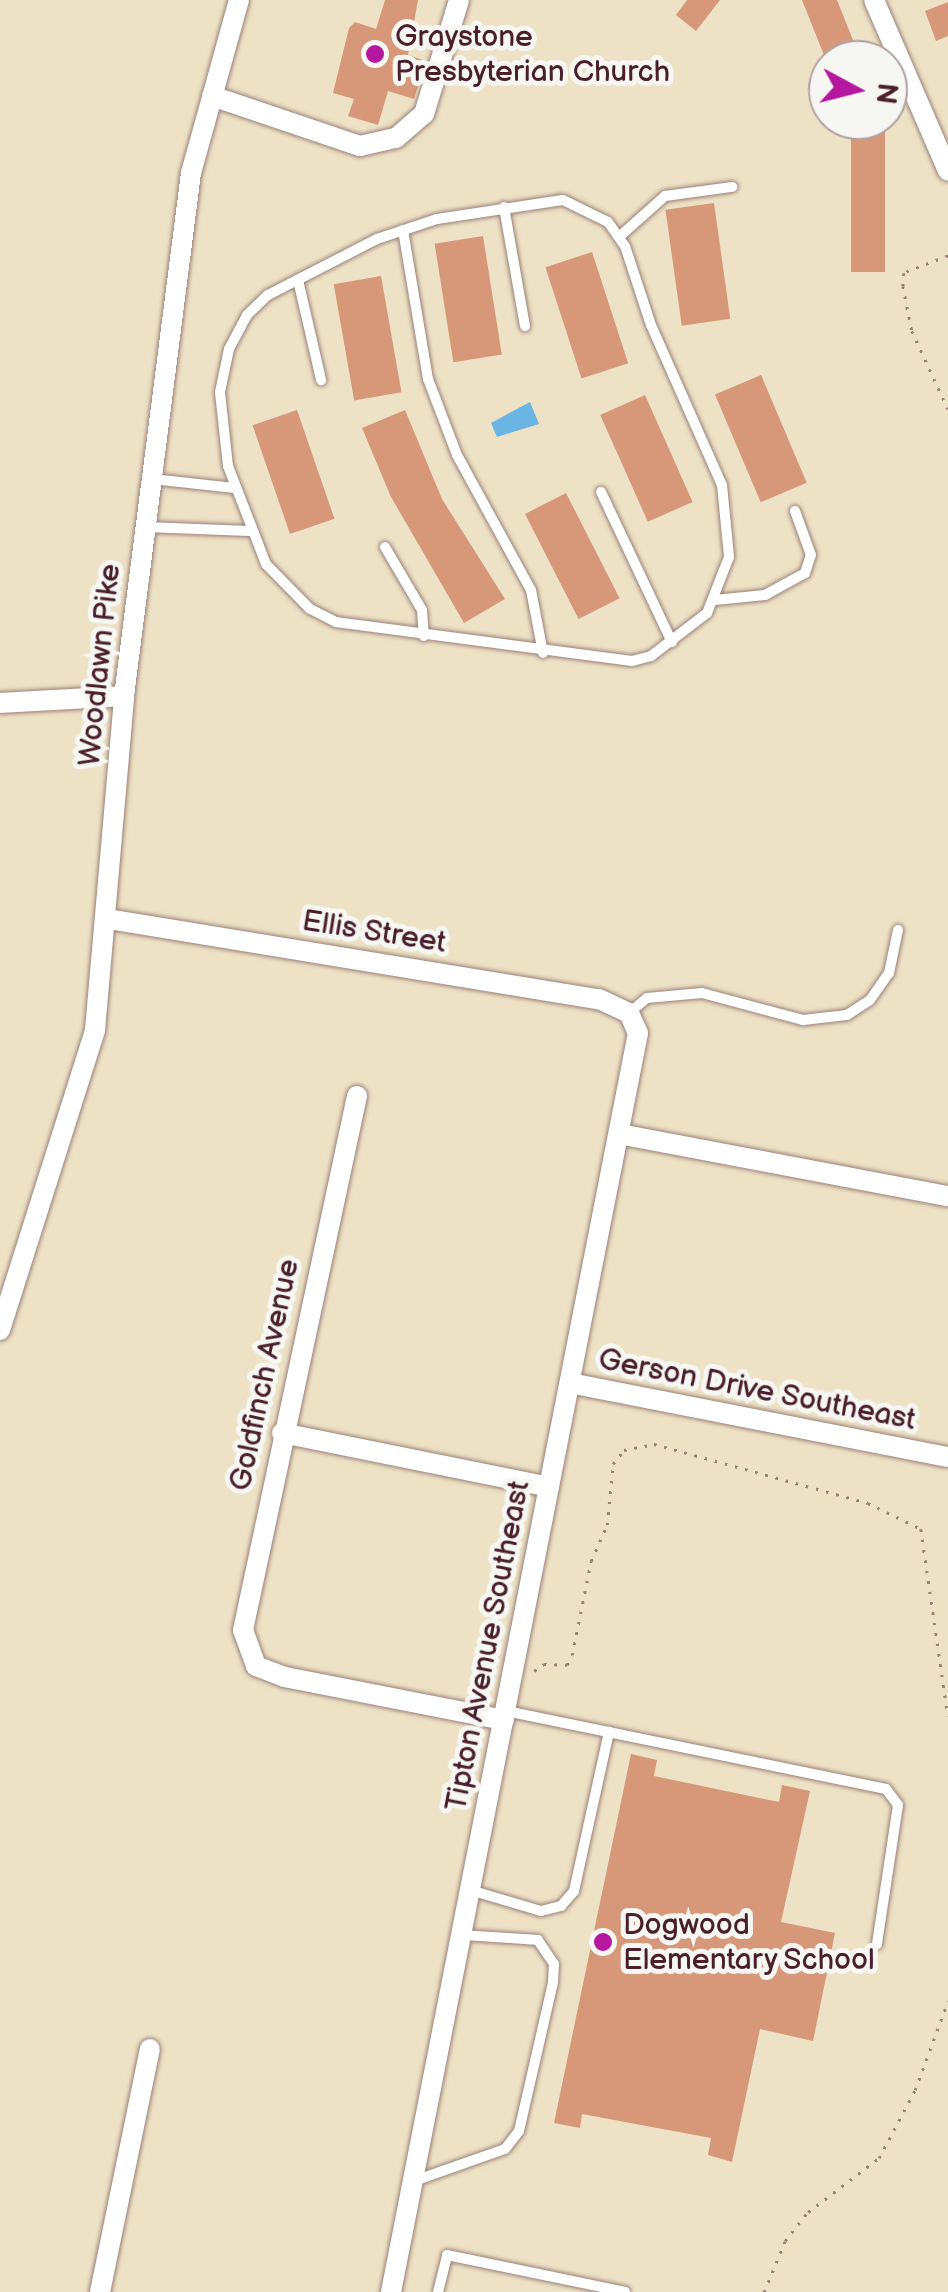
<!DOCTYPE html>
<html>
<head>
<meta charset="utf-8">
<style>
  body { margin:0 }
  #map { position:relative; width:948px; height:2292px; overflow:hidden; background:#ede2c6; font-family:"Balsamiq Sans",sans-serif }
  div>[style] { position:absolute }
  .water>* { inset:0; background:#6ab5e3 }
  .building>* { inset:0; background:#d69878; transform-origin:0 0 }
  .path>* { height:2.5px; margin-top:-1.25px; transform-origin:0; background:repeating-linear-gradient(90deg,#9c8078 0 2.5px,transparent 0 10.5px) }
  .roads { filter:drop-shadow(0 0 2px #9c8078) drop-shadow(0 0 2px #9c8078) }
  .lane>* { height:10px; margin:-5px; padding:0 5px; transform-origin:5px; border-radius:5px; background:#fff }
  .street>* { height:20px; margin:-10px; padding:0 10px; transform-origin:10px; border-radius:10px; background:#fff }
  .dots>* { width:28px; height:28px; translate:-50% -50%; box-sizing:border-box; border:5px solid #f6f6f2; border-radius:50% }
  span { translate:-50% -50%; white-space:nowrap; text-align:center; line-height:1.15; -webkit-text-stroke:10px #f6f6f2; paint-order:stroke }
  .poi-label { font-size:30px; color:#4a1f2b }
  .left { translate:0 -50%; text-align:left }
  .street-label { font-size:30px; color:#4a1f2b }
  .north { position:absolute; left:808px; top:40px; width:100px; height:100px; box-sizing:border-box; background:#f6f6f2; border:2px solid #b1a0a2; border-radius:50%; rotate:97deg; font-size:28px; font-weight:700; line-height:40px; text-align:center; color:#4a1f2b }
  .north::after { content:''; display:block; margin:auto; width:35px; height:45px; background:#b5179e; clip-path:polygon(50% 0,100% 100%,50% 72%,0 100%) }
</style>
</head>
<body>
<div id="map">
  <div class="water">
    <i style="clip-path:polygon(530px 402px,539px 424px,497px 437px,491px 423px)"></i>
  </div>
  <div class="building">
    <i style="clip-path:polygon(385px 0,418px 0,408px 55px,426px 61px,414px 99px,388px 91px,378px 125px,348px 116px,354px 99px,333px 93px,349px 28px,355px 22px,376px 29px)"></i>
    <i style="clip-path:polygon(687px 0,720px 0,696px 31px,676px 15px)"></i>
    <i style="clip-path:polygon(802px 0,837px 0,861px 60px,826px 60px)"></i>
    <i style="clip-path:polygon(948px 2px,948px 36px,936px 41px,925px 11px)"></i>
    <i style="left:851px;top:120px;width:34px;height:152px"></i>
    <i style="left:714px;top:203px;width:117px;height:49px;rotate:82deg"></i>
    <i style="left:483px;top:236px;width:120px;height:49px;rotate:81deg"></i>
    <i style="left:592px;top:252px;width:117px;height:49px;rotate:72deg"></i>
    <i style="left:381px;top:276px;width:118px;height:48px;rotate:80deg"></i>
    <i style="left:761px;top:375px;width:117px;height:50px;rotate:67deg"></i>
    <i style="left:645px;top:395px;width:117px;height:49px;rotate:66deg"></i>
    <i style="left:297px;top:410px;width:115px;height:47px;rotate:71deg"></i>
    <i style="clip-path:polygon(405px 410px,442px 499px,505px 599px,464px 623px,391px 497px,362px 428px)"></i>
    <i style="left:566px;top:493px;width:118px;height:46px;rotate:63deg"></i>
    <i style="clip-path:polygon(631px 1754px,657px 1760px,654px 1776px,779px 1802px,782px 1785px,810px 1791px,781px 1922px,835px 1933px,813px 2041px,760px 2029px,732px 2162px,708px 2155px,711px 2138px,582px 2114px,580px 2128px,554px 2123px)"></i>
  </div>
  <div class="path">
    <i style="left:948px;top:256px;width:47px;rotate:158.9deg"></i>
    <i style="left:904px;top:273px;width:13px;rotate:94deg"></i>
    <i style="left:903px;top:286px;width:46px;rotate:78.7deg"></i>
    <i style="left:912px;top:331px;width:86px;rotate:65.2deg"></i>
    <i style="left:534px;top:1671px;width:12px;rotate:-35deg"></i>
    <i style="left:544px;top:1664px;width:23px;rotate:2deg"></i>
    <i style="left:567px;top:1665px;width:11px;rotate:-63deg"></i>
    <i style="left:572px;top:1655px;width:96px;rotate:-78.6deg"></i>
    <i style="left:591px;top:1561px;width:39px;rotate:-66deg"></i>
    <i style="left:607px;top:1525px;width:61px;rotate:-84.4deg"></i>
    <i style="left:613px;top:1464px;width:18px;rotate:-52deg"></i>
    <i style="left:624px;top:1450px;width:31px;rotate:-11deg"></i>
    <i style="left:654px;top:1444px;width:222px;rotate:15.4deg"></i>
    <i style="left:868px;top:1503px;width:59px;rotate:26.1deg"></i>
    <i style="left:921px;top:1529px;width:189px;rotate:81.8deg"></i>
    <i style="left:764px;top:2292px;width:55px;rotate:-67.6deg"></i>
    <i style="left:785px;top:2241px;width:37px;rotate:-52deg"></i>
    <i style="left:808px;top:2212px;width:89px;rotate:-37.3deg"></i>
    <i style="left:879px;top:2158px;width:77px;rotate:-62.1deg"></i>
    <i style="left:915px;top:2090px;width:95px;rotate:-69.7deg"></i>
  </div>
  <div class="roads">
    <div class="lane">
      <i style="left:563px;top:200px;width:50px;rotate:26.1deg"></i>
      <i style="left:608px;top:222px;width:29px;rotate:55deg"></i>
      <i style="left:625px;top:246px;width:83px;rotate:71.8deg"></i>
      <i style="left:651px;top:325px;width:175px;rotate:66.1deg"></i>
      <i style="left:722px;top:485px;width:72px;rotate:84.4deg"></i>
      <i style="left:729px;top:557px;width:60px;rotate:111.4deg"></i>
      <i style="left:707px;top:613px;width:71px;rotate:142.5deg"></i>
      <i style="left:651px;top:656px;width:20px;rotate:165deg"></i>
      <i style="left:632px;top:661px;width:299px;rotate:-172.5deg"></i>
      <i style="left:336px;top:622px;width:29px;rotate:-153deg"></i>
      <i style="left:310px;top:609px;width:63px;rotate:-134.4deg"></i>
      <i style="left:266px;top:564px;width:105px;rotate:-111.2deg"></i>
      <i style="left:228px;top:466px;width:74px;rotate:-96.2deg"></i>
      <i style="left:220px;top:392px;width:44px;rotate:-78.2deg"></i>
      <i style="left:229px;top:349px;width:38px;rotate:-62deg"></i>
      <i style="left:247px;top:315px;width:29px;rotate:-44deg"></i>
      <i style="left:268px;top:295px;width:123px;rotate:-27.2deg"></i>
      <i style="left:377px;top:239px;width:63px;rotate:-18.4deg"></i>
      <i style="left:437px;top:219px;width:127px;rotate:-8.6deg"></i>
      <i style="left:504px;top:207px;width:121px;rotate:80deg"></i>
      <i style="left:403px;top:230px;width:151px;rotate:80.5deg"></i>
      <i style="left:428px;top:379px;width:81px;rotate:69.1deg"></i>
      <i style="left:457px;top:455px;width:154px;rotate:61.3deg"></i>
      <i style="left:531px;top:590px;width:64px;rotate:79.2deg"></i>
      <i style="left:619px;top:237px;width:62px;rotate:-41.7deg"></i>
      <i style="left:665px;top:196px;width:68px;rotate:-7.7deg"></i>
      <i style="left:298px;top:280px;width:103px;rotate:77deg"></i>
      <i style="left:152px;top:479px;width:83px;rotate:6.2deg"></i>
      <i style="left:601px;top:492px;width:166px;rotate:64.7deg"></i>
      <i style="left:146px;top:527px;width:103px;rotate:2.2deg"></i>
      <i style="left:385px;top:547px;width:73px;rotate:59.6deg"></i>
      <i style="left:422px;top:610px;width:26px;rotate:86deg"></i>
      <i style="left:715px;top:600px;width:50px;rotate:-5.7deg"></i>
      <i style="left:765px;top:595px;width:46px;rotate:-28.8deg"></i>
      <i style="left:805px;top:573px;width:19px;rotate:-72deg"></i>
      <i style="left:811px;top:555px;width:47px;rotate:-110deg"></i>
      <i style="left:629px;top:1013px;width:23px;rotate:-40deg"></i>
      <i style="left:647px;top:998px;width:55px;rotate:-5.2deg"></i>
      <i style="left:702px;top:993px;width:105px;rotate:15deg"></i>
      <i style="left:803px;top:1020px;width:44px;rotate:-6.5deg"></i>
      <i style="left:847px;top:1015px;width:27px;rotate:-33deg"></i>
      <i style="left:870px;top:1000px;width:33px;rotate:-55deg"></i>
      <i style="left:889px;top:973px;width:44px;rotate:-78.2deg"></i>
      <i style="left:506px;top:1711px;width:388px;rotate:11.6deg"></i>
      <i style="left:886px;top:1789px;width:20px;rotate:53deg"></i>
      <i style="left:898px;top:1805px;width:141px;rotate:98.6deg"></i>
      <i style="left:470px;top:1890px;width:74px;rotate:16.5deg"></i>
      <i style="left:541px;top:1911px;width:21px;rotate:-14deg"></i>
      <i style="left:561px;top:1906px;width:20px;rotate:-49deg"></i>
      <i style="left:574px;top:1891px;width:163px;rotate:-77.6deg"></i>
      <i style="left:414px;top:2181px;width:96px;rotate:-19.4deg"></i>
      <i style="left:505px;top:2149px;width:23px;rotate:-52deg"></i>
      <i style="left:519px;top:2131px;width:153px;rotate:-77.1deg"></i>
      <i style="left:553px;top:1982px;width:18px;rotate:-87deg"></i>
      <i style="left:554px;top:1964px;width:29px;rotate:-124deg"></i>
      <i style="left:538px;top:1940px;width:76px;rotate:-176.2deg"></i>
      <i style="left:438px;top:2292px;width:38px;rotate:-76deg"></i>
      <i style="left:447px;top:2255px;width:182px;rotate:11.7deg"></i>
    </div>
    <div class="street">
      <i style="left:874px;top:0;width:186px;rotate:66.6deg"></i>
      <i style="left:212px;top:96px;width:156px;rotate:18.7deg"></i>
      <i style="left:360px;top:146px;width:37px;rotate:-13deg"></i>
      <i style="left:396px;top:138px;width:37px;rotate:-41deg"></i>
      <i style="left:424px;top:114px;width:119px;rotate:-72.9deg"></i>
      <i style="left:0;top:703px;width:124px;rotate:-3.2deg"></i>
      <i style="left:108px;top:919px;width:497px;rotate:9.3deg"></i>
      <i style="left:599px;top:999px;width:33px;rotate:25deg"></i>
      <i style="left:629px;top:1013px;width:22px;rotate:66deg"></i>
      <i style="left:638px;top:1033px;width:1283px;rotate:101.1deg"></i>
      <i style="left:357px;top:1096px;width:546px;rotate:102.05deg"></i>
      <i style="left:243px;top:1630px;width:38px;rotate:70deg"></i>
      <i style="left:256px;top:1666px;width:31px;rotate:21deg"></i>
      <i style="left:285px;top:1677px;width:223px;rotate:11.1deg"></i>
      <i style="left:619px;top:1134px;width:335px;rotate:10.7deg"></i>
      <i style="left:0;top:1330px;width:315px;rotate:-72.4deg"></i>
      <i style="left:95px;top:1030px;width:335px;rotate:-85deg"></i>
      <i style="left:124px;top:696px;width:527px;rotate:-82.7deg"></i>
      <i style="left:191px;top:173px;width:180px;rotate:-74.5deg"></i>
      <i style="left:570px;top:1383px;width:385px;rotate:11.1deg"></i>
      <i style="left:282px;top:1433px;width:272px;rotate:11.4deg"></i>
      <i style="left:100px;top:2292px;width:248px;rotate:-78.4deg"></i>
    </div>
  </div>
  <div class="dots">
    <i style="left:375px;top:54px;background:#b5179e"></i>
    <i style="left:603px;top:1942px;background:#b5179e"></i>
  </div>
  <div class="poi-label">
    <span class="left" style="left:395px;top:54px">Graystone<br>Presbyterian Church</span>
    <span class="left" style="left:623px;top:1942px">Dogwood<br>Elementary School</span>
  </div>
  <div class="street-label">
    <span style="left:100px;top:665px;rotate:-84deg">Woodlawn Pike</span>
    <span style="left:374px;top:932px;rotate:9deg">Ellis Street</span>
    <span style="left:265px;top:1375px;rotate:-78deg">Goldfinch Avenue</span>
    <span style="left:757px;top:1390px;rotate:11deg">Gerson Drive Southeast</span>
    <span style="left:488px;top:1646px;rotate:-79deg">Tipton Avenue Southeast</span>
  </div>
  <div class="north">N</div>
</div>
</body>
</html>
